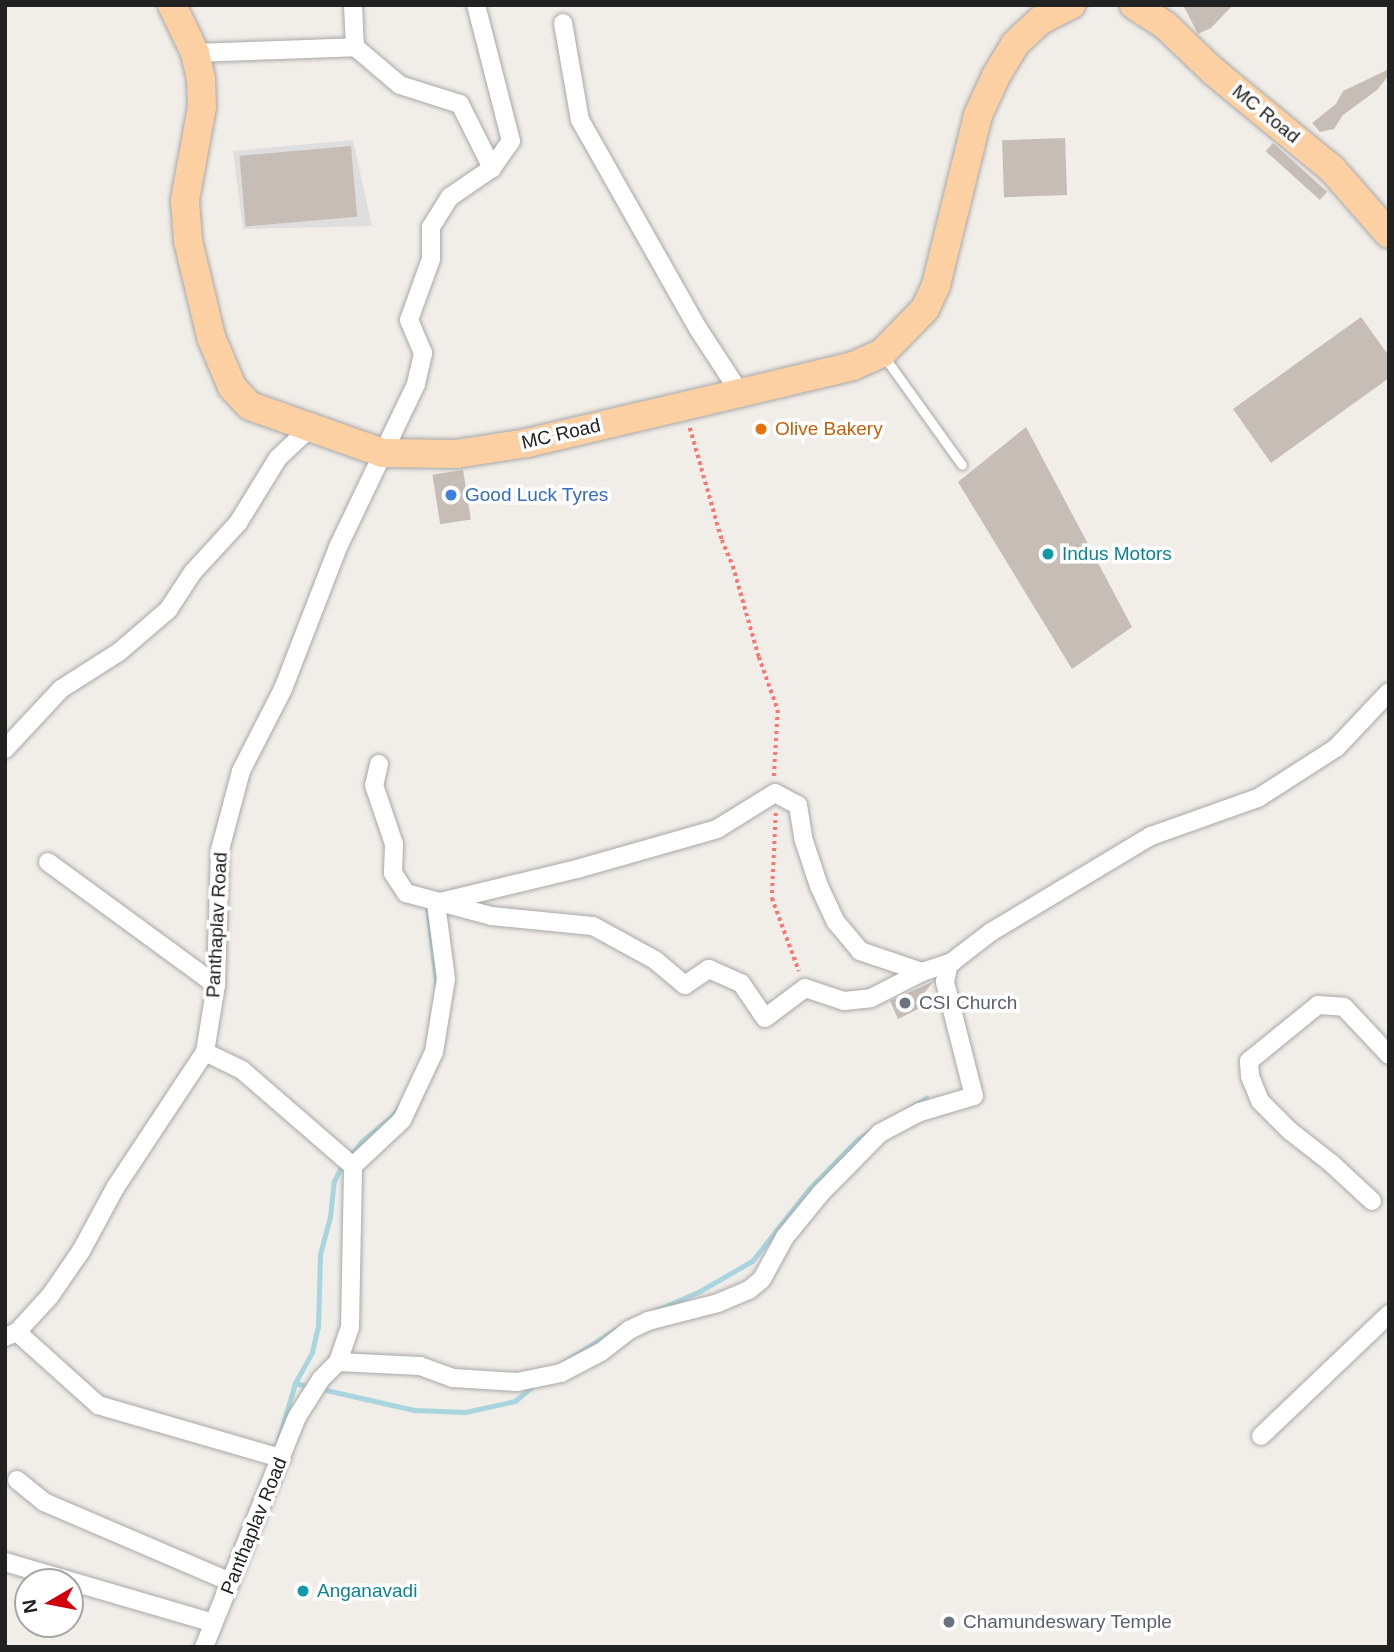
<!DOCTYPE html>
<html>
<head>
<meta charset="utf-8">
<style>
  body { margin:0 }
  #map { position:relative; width:1394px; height:1652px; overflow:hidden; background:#f1ede8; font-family:Helvetica,sans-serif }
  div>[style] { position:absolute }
  .residential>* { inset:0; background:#dfdede }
  .stream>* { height:5px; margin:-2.5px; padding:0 2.5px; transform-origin:2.5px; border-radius:2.5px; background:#a9d5de }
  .building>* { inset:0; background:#c6bdb7; transform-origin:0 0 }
  .path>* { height:3.5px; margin-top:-1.75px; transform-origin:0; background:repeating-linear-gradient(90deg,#fa7670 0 3.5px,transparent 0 7px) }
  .roads { filter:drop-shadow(0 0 2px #a8a8a8) drop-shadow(0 0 2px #a8a8a8) }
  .service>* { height:9px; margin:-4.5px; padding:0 4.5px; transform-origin:4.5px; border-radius:4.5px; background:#fff }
  .minor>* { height:18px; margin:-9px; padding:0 9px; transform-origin:9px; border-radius:9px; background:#fff }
  .primary>* { height:28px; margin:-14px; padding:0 14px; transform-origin:14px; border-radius:14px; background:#fcd0a2 }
  .dots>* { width:19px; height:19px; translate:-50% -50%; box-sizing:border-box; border:4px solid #fff; border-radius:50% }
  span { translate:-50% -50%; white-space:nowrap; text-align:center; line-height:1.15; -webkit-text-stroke:7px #fff; paint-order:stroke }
  .street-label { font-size:19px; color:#212121 }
  .food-label { font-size:19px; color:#c56008 }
  .left { translate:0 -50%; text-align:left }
  .shop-label { font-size:19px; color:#366cbe }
  .culture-label { font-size:19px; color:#0d838f }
  .worship-label { font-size:19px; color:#5b616d }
  .frame { position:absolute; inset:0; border:7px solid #212121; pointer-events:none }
  .north { position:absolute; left:14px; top:1568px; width:70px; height:70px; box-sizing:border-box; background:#fff; border:2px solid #a6a6a6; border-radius:50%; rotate:260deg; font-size:19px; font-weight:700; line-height:28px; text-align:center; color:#212121 }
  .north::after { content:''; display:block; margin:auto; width:24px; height:32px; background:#d1000c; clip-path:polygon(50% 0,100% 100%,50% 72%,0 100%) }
</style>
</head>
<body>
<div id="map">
  <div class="residential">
    <i style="clip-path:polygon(353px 140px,372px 226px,243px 229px,233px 151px)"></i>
  </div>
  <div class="stream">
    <i style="left:427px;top:907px;width:84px;rotate:83.1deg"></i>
    <i style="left:905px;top:1111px;width:25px;rotate:-32deg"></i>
    <i style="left:652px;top:1312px;width:52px;rotate:-23.6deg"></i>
    <i style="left:700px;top:1291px;width:60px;rotate:-30deg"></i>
    <i style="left:752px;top:1261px;width:92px;rotate:-51.6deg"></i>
    <i style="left:809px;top:1189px;width:71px;rotate:-45.6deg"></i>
    <i style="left:859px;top:1138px;width:15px;rotate:-32deg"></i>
    <i style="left:564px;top:1362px;width:75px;rotate:-32.4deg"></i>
    <i style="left:295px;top:1383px;width:122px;rotate:12.8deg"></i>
    <i style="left:414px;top:1410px;width:51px;rotate:2.2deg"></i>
    <i style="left:465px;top:1412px;width:51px;rotate:-12.4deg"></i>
    <i style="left:515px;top:1401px;width:25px;rotate:-40deg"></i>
    <i style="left:276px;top:1448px;width:68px;rotate:-73.7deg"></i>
    <i style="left:295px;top:1383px;width:35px;rotate:-61deg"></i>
    <i style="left:312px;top:1352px;width:26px;rotate:-77deg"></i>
    <i style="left:318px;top:1327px;width:73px;rotate:-88.4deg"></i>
    <i style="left:320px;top:1254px;width:38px;rotate:-75deg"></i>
    <i style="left:330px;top:1217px;width:36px;rotate:-84deg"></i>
    <i style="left:334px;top:1181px;width:18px;rotate:-63deg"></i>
    <i style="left:342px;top:1165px;width:30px;rotate:-50deg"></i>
    <i style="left:361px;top:1142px;width:39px;rotate:-40deg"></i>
    <i style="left:391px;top:1117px;width:19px;rotate:-51deg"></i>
  </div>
  <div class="building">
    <i style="clip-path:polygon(1183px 5px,1233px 5px,1211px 28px,1198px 34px)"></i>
    <i style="clip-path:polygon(1389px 69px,1389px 75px,1377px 90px,1343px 115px,1334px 129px,1320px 132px,1312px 123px,1336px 104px,1343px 91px)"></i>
    <i style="left:1065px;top:138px;width:57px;height:63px;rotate:88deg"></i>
    <i style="left:1273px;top:143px;width:73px;height:11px;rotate:42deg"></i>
    <i style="left:351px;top:146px;width:71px;height:112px;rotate:85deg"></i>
    <i style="clip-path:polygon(1361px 317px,1389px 356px,1389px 378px,1271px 463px,1233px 409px)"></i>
    <i style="clip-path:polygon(1026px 427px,1132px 627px,1072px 669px,958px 482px)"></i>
    <i style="left:463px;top:470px;width:50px;height:31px;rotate:81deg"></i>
    <i style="clip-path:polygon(934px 981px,920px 998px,920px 1008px,898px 1019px,890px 1001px)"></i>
  </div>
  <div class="path">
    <i style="left:690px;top:428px;width:116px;rotate:74.1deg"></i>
    <i style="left:722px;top:540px;width:28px;rotate:67deg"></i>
    <i style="left:733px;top:566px;width:95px;rotate:74.1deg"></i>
    <i style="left:759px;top:657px;width:56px;rotate:70.3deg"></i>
    <i style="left:778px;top:710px;width:67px;rotate:93.4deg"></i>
    <i style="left:776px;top:813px;width:85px;rotate:92.7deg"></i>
    <i style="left:772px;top:898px;width:78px;rotate:69.7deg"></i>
  </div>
  <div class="roads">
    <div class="service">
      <i style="left:883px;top:355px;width:135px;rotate:54.3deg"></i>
    </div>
    <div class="minor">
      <i style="left:353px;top:5px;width:42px;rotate:87.3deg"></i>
      <i style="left:563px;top:23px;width:98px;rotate:80.1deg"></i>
      <i style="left:580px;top:120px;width:241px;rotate:60.5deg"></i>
      <i style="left:699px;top:330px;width:75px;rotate:56.9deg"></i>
      <i style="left:195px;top:53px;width:160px;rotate:-2.1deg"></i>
      <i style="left:355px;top:47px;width:59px;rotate:40.2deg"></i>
      <i style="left:400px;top:85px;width:63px;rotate:17.6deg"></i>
      <i style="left:460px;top:104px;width:72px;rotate:63.4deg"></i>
      <i style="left:5px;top:749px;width:82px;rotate:-47deg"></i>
      <i style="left:61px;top:689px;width:69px;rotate:-32.5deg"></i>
      <i style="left:119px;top:652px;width:65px;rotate:-40.6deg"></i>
      <i style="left:168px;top:610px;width:45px;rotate:-56.7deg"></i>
      <i style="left:193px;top:572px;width:67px;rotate:-47.4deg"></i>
      <i style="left:238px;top:523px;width:76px;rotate:-58.4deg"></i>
      <i style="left:278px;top:458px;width:42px;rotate:-43.1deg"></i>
      <i style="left:379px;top:764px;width:22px;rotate:103deg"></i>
      <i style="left:374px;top:785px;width:62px;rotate:71.3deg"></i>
      <i style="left:394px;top:844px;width:29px;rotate:92deg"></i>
      <i style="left:393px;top:873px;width:24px;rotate:57deg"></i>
      <i style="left:406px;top:893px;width:88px;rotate:15.1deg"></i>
      <i style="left:491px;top:916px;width:102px;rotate:5.6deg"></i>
      <i style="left:593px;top:926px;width:71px;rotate:28.7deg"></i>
      <i style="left:655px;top:960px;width:39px;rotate:40deg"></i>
      <i style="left:685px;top:985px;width:29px;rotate:-34deg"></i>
      <i style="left:709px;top:969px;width:35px;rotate:24deg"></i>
      <i style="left:741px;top:983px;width:42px;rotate:55.6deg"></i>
      <i style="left:765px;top:1018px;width:50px;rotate:-36.9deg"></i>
      <i style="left:805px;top:988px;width:41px;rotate:18.4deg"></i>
      <i style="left:844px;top:1001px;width:27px;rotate:-6deg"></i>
      <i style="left:871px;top:998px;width:57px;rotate:-27deg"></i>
      <i style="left:922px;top:972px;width:32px;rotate:-18deg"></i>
      <i style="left:952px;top:962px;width:49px;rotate:-37.6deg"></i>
      <i style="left:991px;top:932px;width:187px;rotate:-31deg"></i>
      <i style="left:1151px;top:836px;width:114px;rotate:-19.6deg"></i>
      <i style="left:1258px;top:798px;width:93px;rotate:-32.7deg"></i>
      <i style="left:1336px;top:748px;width:77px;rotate:-46.6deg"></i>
      <i style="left:48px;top:862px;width:208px;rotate:36.2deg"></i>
      <i style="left:205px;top:1052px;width:41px;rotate:25.9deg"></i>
      <i style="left:242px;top:1070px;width:147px;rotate:40.9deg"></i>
      <i style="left:353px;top:1166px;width:67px;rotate:-43.2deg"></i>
      <i style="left:402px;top:1120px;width:75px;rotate:-64.8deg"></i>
      <i style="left:434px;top:1052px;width:74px;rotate:-80.7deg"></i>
      <i style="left:446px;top:979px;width:77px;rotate:-97.5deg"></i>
      <i style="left:436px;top:903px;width:145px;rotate:-13.6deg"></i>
      <i style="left:577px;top:869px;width:146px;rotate:-15.9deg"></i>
      <i style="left:717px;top:829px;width:68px;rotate:-31.8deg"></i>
      <i style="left:775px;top:793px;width:26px;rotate:28deg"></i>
      <i style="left:798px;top:805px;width:33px;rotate:81deg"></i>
      <i style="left:803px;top:838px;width:51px;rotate:71.6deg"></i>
      <i style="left:819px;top:886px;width:40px;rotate:65deg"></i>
      <i style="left:836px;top:922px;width:38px;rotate:50deg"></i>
      <i style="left:860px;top:951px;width:65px;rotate:18.7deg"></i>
      <i style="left:1372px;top:1201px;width:56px;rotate:-137.2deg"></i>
      <i style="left:1331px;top:1163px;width:52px;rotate:-142deg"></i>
      <i style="left:1290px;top:1131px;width:42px;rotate:-135deg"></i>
      <i style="left:1260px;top:1101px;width:27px;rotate:-112deg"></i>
      <i style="left:1250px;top:1076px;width:15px;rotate:-94deg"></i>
      <i style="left:1249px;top:1061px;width:89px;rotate:-39.1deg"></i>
      <i style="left:1318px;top:1005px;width:26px;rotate:4deg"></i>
      <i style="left:1344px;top:1007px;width:66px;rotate:46.8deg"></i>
      <i style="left:17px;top:1332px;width:109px;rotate:42deg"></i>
      <i style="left:98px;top:1405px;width:191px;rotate:16.2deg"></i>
      <i style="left:5px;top:1337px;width:13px;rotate:-23deg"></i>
      <i style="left:17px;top:1332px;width:49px;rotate:-47.5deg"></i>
      <i style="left:50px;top:1296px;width:55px;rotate:-55.4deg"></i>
      <i style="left:81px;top:1251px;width:72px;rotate:-61.6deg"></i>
      <i style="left:115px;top:1188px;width:163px;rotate:-56.5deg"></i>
      <i style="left:205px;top:1052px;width:68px;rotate:-80.7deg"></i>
      <i style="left:216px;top:985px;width:135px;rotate:-88.3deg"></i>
      <i style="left:220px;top:850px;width:82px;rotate:-75.1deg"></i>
      <i style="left:241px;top:771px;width:92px;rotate:-62.9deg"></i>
      <i style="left:283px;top:689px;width:152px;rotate:-68.8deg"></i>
      <i style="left:338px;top:547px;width:181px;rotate:-64.4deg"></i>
      <i style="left:416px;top:384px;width:32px;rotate:-77deg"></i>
      <i style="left:423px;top:353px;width:36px;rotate:-113deg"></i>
      <i style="left:409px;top:320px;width:65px;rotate:-70.2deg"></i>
      <i style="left:431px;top:259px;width:32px;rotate:-90deg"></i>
      <i style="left:431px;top:227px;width:36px;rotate:-58deg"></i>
      <i style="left:450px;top:197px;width:51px;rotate:-34.6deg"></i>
      <i style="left:492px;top:168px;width:33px;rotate:-55deg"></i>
      <i style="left:511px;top:141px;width:140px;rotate:-104.4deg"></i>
      <i style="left:338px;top:1362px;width:82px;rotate:2.8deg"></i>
      <i style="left:420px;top:1366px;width:35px;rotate:20deg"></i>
      <i style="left:453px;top:1378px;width:64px;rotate:3.6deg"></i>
      <i style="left:517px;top:1382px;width:45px;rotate:-11.6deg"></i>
      <i style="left:561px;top:1373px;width:45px;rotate:-27.7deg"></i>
      <i style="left:601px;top:1352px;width:36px;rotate:-38deg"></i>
      <i style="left:629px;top:1330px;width:21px;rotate:-25deg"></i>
      <i style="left:648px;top:1321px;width:72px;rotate:-14.4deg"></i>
      <i style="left:718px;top:1303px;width:34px;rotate:-23deg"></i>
      <i style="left:749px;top:1290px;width:17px;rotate:-40deg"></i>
      <i style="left:762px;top:1279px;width:48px;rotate:-61.3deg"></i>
      <i style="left:785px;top:1237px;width:57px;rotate:-50.7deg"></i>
      <i style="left:821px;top:1193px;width:84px;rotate:-45.5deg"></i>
      <i style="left:880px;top:1133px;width:45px;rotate:-27.7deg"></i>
      <i style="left:920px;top:1112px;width:56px;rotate:-16.5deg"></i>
      <i style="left:974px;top:1096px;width:118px;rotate:-104.3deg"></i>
      <i style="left:945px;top:982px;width:19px;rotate:-78deg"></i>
      <i style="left:1261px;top:1436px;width:177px;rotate:-43.6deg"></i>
      <i style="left:17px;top:1480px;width:35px;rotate:39deg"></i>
      <i style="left:44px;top:1502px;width:203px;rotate:23.2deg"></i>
      <i style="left:5px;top:1562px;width:217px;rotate:16.3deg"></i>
      <i style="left:204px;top:1647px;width:248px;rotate:-68deg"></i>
      <i style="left:297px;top:1417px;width:45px;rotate:-57.7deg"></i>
      <i style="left:321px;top:1379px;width:24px;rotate:-45deg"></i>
      <i style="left:338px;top:1362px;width:37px;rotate:-71deg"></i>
      <i style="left:350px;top:1327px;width:161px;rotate:-88.9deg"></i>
    </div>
    <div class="primary">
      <i style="left:172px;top:5px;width:53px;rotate:64.4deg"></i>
      <i style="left:195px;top:53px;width:27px;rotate:77deg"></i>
      <i style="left:201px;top:79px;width:28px;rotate:88deg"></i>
      <i style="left:202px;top:107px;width:95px;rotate:100.4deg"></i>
      <i style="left:185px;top:200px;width:41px;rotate:85.8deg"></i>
      <i style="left:188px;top:241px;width:99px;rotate:76.5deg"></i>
      <i style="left:211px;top:337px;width:54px;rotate:67.2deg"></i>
      <i style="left:232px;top:387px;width:26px;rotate:47deg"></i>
      <i style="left:250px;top:406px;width:141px;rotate:19.5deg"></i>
      <i style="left:383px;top:453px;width:73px;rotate:0.8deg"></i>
      <i style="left:456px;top:454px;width:72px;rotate:-8.8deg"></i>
      <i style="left:527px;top:443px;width:219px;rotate:-13.2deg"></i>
      <i style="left:740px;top:393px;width:116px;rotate:-13.4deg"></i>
      <i style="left:853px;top:366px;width:32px;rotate:-24deg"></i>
      <i style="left:882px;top:353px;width:62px;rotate:-45.7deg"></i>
      <i style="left:925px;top:309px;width:26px;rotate:-65deg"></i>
      <i style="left:936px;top:285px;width:175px;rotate:-76.1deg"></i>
      <i style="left:978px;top:115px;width:43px;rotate:-65.2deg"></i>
      <i style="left:996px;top:76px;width:37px;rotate:-59deg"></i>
      <i style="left:1015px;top:44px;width:35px;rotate:-43deg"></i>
      <i style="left:1041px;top:20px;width:34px;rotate:-27deg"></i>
      <i style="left:1134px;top:5px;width:38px;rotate:33deg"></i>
      <i style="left:1166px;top:26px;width:65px;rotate:43.8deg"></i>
      <i style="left:1213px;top:71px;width:154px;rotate:39.5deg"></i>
      <i style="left:1332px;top:169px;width:86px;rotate:48.8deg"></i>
    </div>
  </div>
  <div class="dots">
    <i style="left:761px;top:429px;background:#e8710a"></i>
    <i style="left:451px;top:495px;background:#3f7fe0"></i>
    <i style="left:1048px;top:554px;background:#0f9aa8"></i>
    <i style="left:905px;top:1003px;background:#6b7280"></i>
    <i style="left:303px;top:1591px;background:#0f9aa8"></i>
    <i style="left:949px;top:1622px;background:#6b7280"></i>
  </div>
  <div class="street-label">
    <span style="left:1266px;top:114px;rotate:39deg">MC Road</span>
    <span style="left:561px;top:434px;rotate:-13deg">MC Road</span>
    <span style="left:217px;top:925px;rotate:-87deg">Panthaplav Road</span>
    <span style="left:254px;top:1526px;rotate:-68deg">Panthaplav Road</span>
  </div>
  <div class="food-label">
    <span class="left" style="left:775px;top:429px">Olive Bakery</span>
  </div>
  <div class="shop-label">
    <span class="left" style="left:465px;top:495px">Good Luck Tyres</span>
  </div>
  <div class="culture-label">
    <span class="left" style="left:1062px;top:554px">Indus Motors</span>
    <span class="left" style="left:317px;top:1591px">Anganavadi</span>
  </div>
  <div class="worship-label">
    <span class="left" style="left:919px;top:1003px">CSI Church</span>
    <span class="left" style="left:963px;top:1622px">Chamundeswary Temple</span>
  </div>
  <div class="frame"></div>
  <div class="north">N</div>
</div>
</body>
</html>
